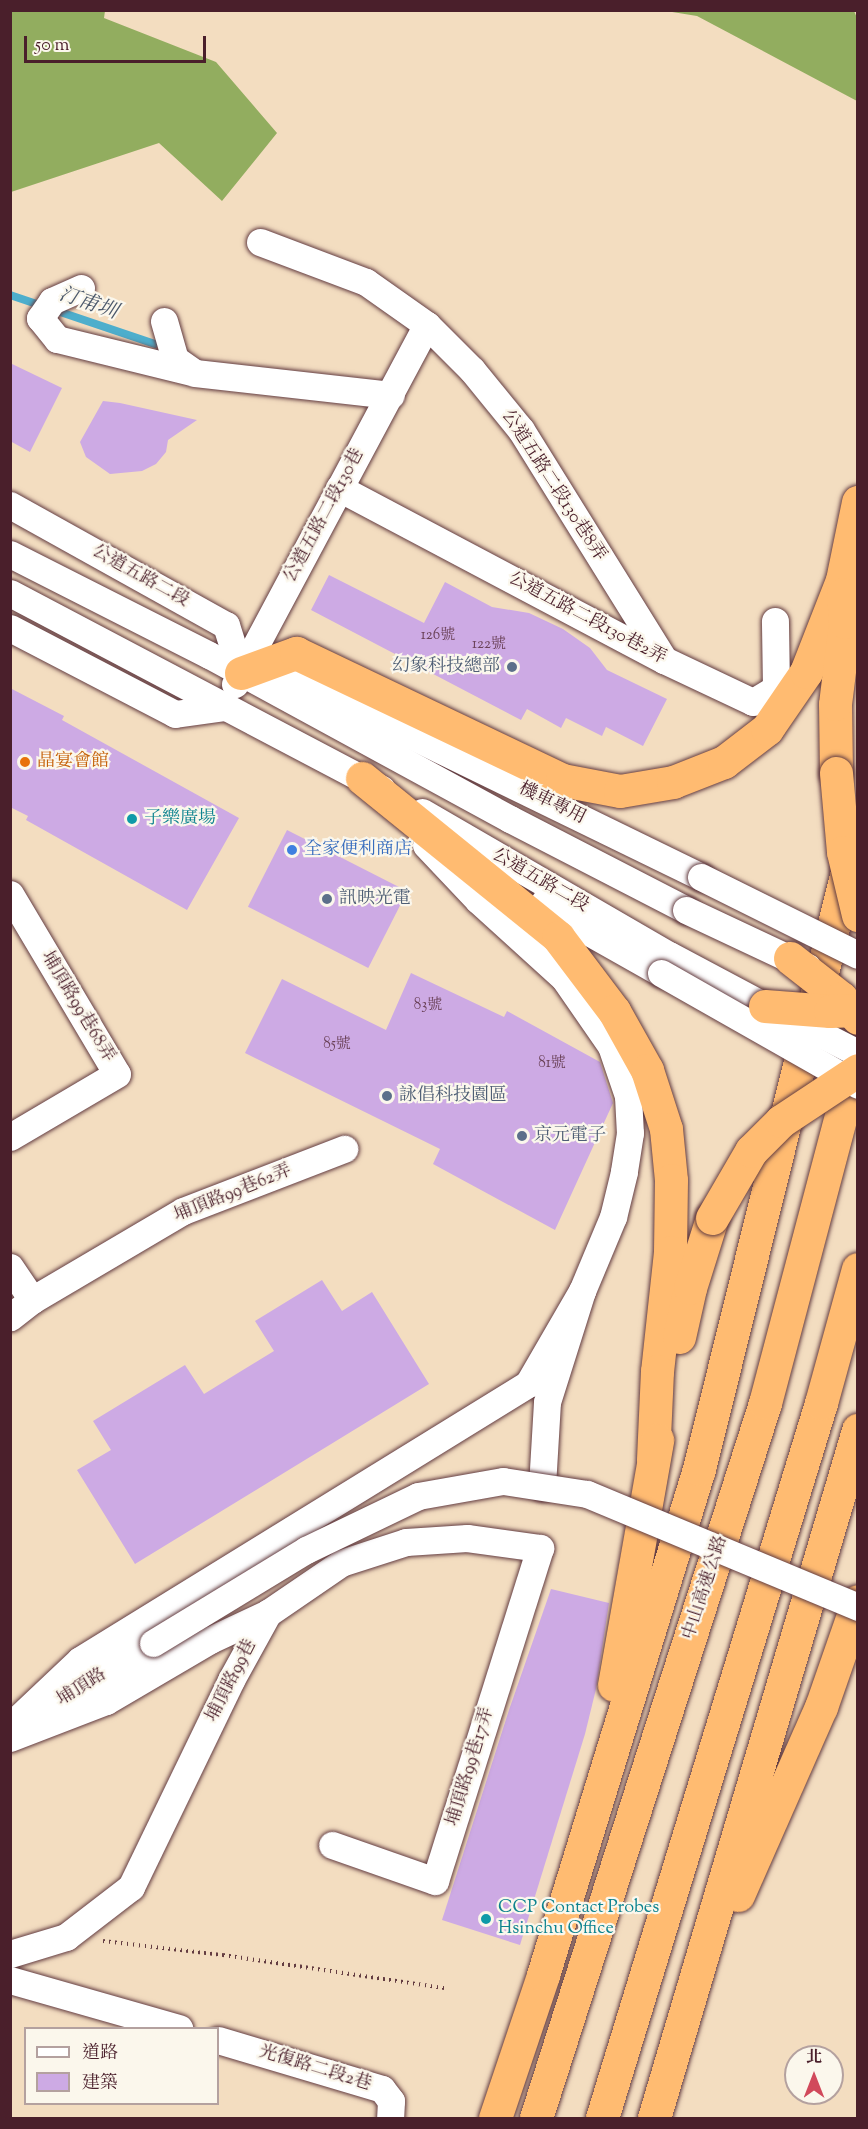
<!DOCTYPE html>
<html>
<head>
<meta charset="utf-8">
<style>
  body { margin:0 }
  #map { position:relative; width:868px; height:2129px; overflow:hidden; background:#f3ddc0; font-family:"Sorts Mill Goudy","Noto Serif TC",serif }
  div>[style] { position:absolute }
  .forest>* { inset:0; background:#92ad5f }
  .stream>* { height:8px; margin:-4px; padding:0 4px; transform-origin:4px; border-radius:4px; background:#4daecc }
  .building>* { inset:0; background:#cdaae4; transform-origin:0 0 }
  .path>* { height:4px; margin-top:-2px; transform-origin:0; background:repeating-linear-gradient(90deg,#633c41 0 1.5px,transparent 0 6px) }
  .roads { filter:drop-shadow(0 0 2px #633c41) drop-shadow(0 0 2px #633c41) }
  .minor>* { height:27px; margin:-13.5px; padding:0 13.5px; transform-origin:13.5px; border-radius:13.5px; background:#fff }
  .highway>* { height:33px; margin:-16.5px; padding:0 16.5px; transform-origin:16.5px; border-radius:16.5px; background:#ffbb71 }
  .bridges { filter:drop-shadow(0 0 2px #633c41) drop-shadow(0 0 2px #633c41) }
  .minor-bridge>* { height:27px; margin:-13.5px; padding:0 13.5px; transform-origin:13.5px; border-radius:13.5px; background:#fff }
  .highway-bridge>* { height:33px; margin:-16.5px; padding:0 16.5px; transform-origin:16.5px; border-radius:16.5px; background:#ffbb71 }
  .dots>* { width:16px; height:16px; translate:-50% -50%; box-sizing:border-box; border:3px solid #fbf7ec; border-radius:50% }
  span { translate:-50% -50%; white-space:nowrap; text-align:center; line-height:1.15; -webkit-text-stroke:4.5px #fbf7ec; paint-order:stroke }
  .number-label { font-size:15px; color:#6b4259 }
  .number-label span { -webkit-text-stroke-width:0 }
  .street-label { font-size:18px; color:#4a1f2b }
  .service-label { font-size:18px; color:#4e5e75 }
  .right { translate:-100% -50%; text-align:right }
  .left { translate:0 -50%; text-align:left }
  .food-label { font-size:18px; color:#c56008 }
  .culture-label { font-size:18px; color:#0d838f }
  .shop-label { font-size:18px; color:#366cbe }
  .water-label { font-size:20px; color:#4b586b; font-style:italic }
  .frame { position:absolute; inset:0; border:12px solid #4a1f2b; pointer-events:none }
  .legend { position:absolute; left:24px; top:2027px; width:195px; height:78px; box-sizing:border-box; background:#fbf7ec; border:2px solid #b4a19f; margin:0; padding:8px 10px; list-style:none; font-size:18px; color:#4a1f2b }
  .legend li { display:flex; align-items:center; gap:12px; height:30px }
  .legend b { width:30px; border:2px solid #b4a19f }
  .north { position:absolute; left:784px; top:2045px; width:60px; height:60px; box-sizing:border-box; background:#fbf7ec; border:2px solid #b4a19f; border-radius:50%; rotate:0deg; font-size:16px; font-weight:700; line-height:24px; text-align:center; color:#4a1f2b }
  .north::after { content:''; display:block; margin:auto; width:21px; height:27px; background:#d1495b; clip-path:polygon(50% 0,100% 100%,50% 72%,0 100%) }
  .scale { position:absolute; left:24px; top:36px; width:182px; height:27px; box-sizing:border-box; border:3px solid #4a1f2b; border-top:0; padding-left:8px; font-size:18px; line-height:21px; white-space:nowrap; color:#4a1f2b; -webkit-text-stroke:4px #fbf7ec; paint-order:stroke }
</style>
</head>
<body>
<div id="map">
  <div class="forest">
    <i style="clip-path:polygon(10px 11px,105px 11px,104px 18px,216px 62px,277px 133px,222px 201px,159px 143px,11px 192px)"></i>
    <i style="clip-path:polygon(666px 11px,854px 11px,858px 20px,857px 101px,697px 16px)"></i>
  </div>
  <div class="stream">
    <i style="left:10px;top:295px;width:153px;rotate:18.7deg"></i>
  </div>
  <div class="building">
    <i style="clip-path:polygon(10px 363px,62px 388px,30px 452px,10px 441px)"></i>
    <i style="clip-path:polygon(103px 401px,120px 403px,197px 420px,168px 440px,166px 452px,156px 464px,142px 471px,110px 474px,86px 457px,80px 442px)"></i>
    <i style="clip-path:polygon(329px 575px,424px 623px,445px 582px,492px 607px,529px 613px,563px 629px,590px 648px,607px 670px,667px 699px,643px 746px,606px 727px,602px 736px,566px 718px,561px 728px,527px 709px,521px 720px,311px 610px)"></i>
    <i style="clip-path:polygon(10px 688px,64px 716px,62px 720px,239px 818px,187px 910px,26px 820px,28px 816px,10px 807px)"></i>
    <i style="left:287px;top:830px;width:135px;height:86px;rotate:27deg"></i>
    <i style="clip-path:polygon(411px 973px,504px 1017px,507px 1011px,600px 1062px,613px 1103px,555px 1230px,433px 1164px,440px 1149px,245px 1053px,282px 979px,386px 1030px)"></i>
    <i style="clip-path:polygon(322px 1280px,342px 1311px,372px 1292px,429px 1384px,135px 1564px,77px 1470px,111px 1450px,93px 1421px,185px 1365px,204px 1394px,238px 1373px,274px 1351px,255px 1321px)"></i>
    <i style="clip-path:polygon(551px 1589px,609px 1603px,596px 1689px,585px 1734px,520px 1945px,442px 1920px,509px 1710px)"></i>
  </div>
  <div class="path">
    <i style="left:103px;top:1941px;width:121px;rotate:6.7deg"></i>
    <i style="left:223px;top:1955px;width:224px;rotate:8.5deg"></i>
  </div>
  <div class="roads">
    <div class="minor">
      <i style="left:260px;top:242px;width:113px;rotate:20.7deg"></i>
      <i style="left:366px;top:282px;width:75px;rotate:35.2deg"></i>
      <i style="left:427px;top:325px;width:64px;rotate:45deg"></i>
      <i style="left:472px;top:370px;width:77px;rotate:50.8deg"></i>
      <i style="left:521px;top:430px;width:271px;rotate:58.1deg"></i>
      <i style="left:81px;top:288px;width:32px;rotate:156deg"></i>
      <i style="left:52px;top:301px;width:21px;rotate:125deg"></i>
      <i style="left:40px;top:318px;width:27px;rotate:51deg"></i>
      <i style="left:57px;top:339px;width:138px;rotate:13.8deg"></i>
      <i style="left:164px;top:321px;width:40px;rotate:74deg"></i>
      <i style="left:175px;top:359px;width:24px;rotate:35deg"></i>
      <i style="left:195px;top:373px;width:197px;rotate:6.4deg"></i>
      <i style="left:339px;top:488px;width:368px;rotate:27.9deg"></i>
      <i style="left:664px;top:660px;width:98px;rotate:25.3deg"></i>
      <i style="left:753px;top:702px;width:27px;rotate:-31deg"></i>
      <i style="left:776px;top:688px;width:67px;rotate:-90.9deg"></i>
      <i style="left:10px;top:505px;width:247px;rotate:29.1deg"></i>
      <i style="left:226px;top:625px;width:50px;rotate:72.6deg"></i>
      <i style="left:10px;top:554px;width:223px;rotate:26.9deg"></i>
      <i style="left:209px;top:655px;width:343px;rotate:28.6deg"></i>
      <i style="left:510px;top:819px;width:198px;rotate:27.3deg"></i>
      <i style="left:10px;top:593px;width:420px;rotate:27.8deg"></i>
      <i style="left:10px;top:628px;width:186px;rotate:27.5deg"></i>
      <i style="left:175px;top:714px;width:49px;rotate:-8.1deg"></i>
      <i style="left:251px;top:673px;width:34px;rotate:2deg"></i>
      <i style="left:285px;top:674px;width:463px;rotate:26deg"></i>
      <i style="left:235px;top:684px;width:407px;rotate:-61.9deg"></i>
      <i style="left:422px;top:812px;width:285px;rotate:30.1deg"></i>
      <i style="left:669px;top:955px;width:109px;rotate:28deg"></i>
      <i style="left:426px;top:845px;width:76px;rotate:46.6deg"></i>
      <i style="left:478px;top:900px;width:116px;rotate:42.2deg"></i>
      <i style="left:564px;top:978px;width:83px;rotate:55.3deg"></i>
      <i style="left:611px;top:1046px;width:53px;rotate:71.2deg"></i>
      <i style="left:628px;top:1096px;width:37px;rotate:87deg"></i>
      <i style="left:630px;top:1133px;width:39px;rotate:99deg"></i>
      <i style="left:624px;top:1172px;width:46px;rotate:103.7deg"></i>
      <i style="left:613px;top:1217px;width:80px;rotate:112.7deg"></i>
      <i style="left:10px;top:894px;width:209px;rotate:59.3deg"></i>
      <i style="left:117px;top:1074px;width:124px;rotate:149.5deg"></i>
      <i style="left:544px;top:902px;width:50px;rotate:34.3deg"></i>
      <i style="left:585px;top:930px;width:87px;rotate:29.5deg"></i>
      <i style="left:10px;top:1267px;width:40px;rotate:56deg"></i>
      <i style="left:32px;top:1300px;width:28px;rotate:142deg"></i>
      <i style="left:32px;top:1300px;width:175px;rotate:-30.5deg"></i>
      <i style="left:183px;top:1211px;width:173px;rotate:-21.1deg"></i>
      <i style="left:39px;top:1714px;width:134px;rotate:-31.9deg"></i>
      <i style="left:10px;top:1726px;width:96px;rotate:-43.3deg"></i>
      <i style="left:80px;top:1660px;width:526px;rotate:-31.64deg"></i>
      <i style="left:528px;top:1384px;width:108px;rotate:-59.9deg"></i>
      <i style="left:582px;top:1291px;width:116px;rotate:107.5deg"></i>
      <i style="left:547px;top:1402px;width:85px;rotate:93.4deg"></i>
      <i style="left:10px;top:1738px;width:103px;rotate:-21.1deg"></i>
      <i style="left:106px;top:1701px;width:121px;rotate:-30.4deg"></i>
      <i style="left:210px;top:1640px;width:64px;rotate:-25deg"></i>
      <i style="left:10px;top:1954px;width:59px;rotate:-16.9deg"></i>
      <i style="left:66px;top:1937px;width:82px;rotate:-37.6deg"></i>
      <i style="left:131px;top:1887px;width:230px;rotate:-64.2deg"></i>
      <i style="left:231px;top:1680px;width:77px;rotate:-61.1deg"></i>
      <i style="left:268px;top:1613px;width:88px;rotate:-34.4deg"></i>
      <i style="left:341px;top:1563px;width:68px;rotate:-17.9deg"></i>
      <i style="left:406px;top:1542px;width:61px;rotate:-3.8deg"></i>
      <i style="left:467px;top:1538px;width:74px;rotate:7.8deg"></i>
      <i style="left:540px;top:1548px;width:349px;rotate:107.5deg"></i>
      <i style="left:435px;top:1881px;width:109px;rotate:-160.7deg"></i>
      <i style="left:10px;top:1980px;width:176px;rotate:15.9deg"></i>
      <i style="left:218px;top:2040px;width:171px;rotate:16.6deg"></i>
      <i style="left:382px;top:2089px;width:15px;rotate:53deg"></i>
      <i style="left:391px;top:2101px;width:17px;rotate:93deg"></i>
    </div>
    <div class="highway">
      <i style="left:241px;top:673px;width:59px;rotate:-20deg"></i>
      <i style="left:296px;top:653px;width:295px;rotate:25.5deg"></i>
      <i style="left:562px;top:780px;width:59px;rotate:10.7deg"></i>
      <i style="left:620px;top:791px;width:54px;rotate:-9.6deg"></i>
      <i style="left:673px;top:782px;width:55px;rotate:-21.4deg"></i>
      <i style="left:724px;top:762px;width:54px;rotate:-37.5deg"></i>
      <i style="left:767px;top:729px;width:69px;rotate:-55.6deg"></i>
      <i style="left:806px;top:672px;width:99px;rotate:-68.6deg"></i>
      <i style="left:842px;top:580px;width:80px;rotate:-78.4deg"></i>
      <i style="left:836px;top:773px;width:69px;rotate:-90.8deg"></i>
      <i style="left:835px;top:704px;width:83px;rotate:-83deg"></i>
      <i style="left:845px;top:622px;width:28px;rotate:-94deg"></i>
      <i style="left:362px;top:778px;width:252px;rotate:39deg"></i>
      <i style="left:558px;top:937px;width:93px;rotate:52.9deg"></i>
      <i style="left:614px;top:1011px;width:68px;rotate:60.8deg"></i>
      <i style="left:647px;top:1070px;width:62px;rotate:72.1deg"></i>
      <i style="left:666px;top:1129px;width:51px;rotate:84.4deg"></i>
      <i style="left:671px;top:1180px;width:72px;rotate:90.8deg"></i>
      <i style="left:670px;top:1252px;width:120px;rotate:96.2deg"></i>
      <i style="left:657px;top:1371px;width:89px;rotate:92.6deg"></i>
      <i style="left:679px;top:1337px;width:50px;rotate:-77.3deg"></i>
      <i style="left:690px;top:1288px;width:73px;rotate:-72.6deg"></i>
      <i style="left:614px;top:1685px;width:249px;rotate:-80deg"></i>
      <i style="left:738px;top:1895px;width:206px;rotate:-66.2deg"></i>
      <i style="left:821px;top:1707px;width:112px;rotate:-70.8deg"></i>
      <i style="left:495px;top:2118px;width:151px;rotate:-71.4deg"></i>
      <i style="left:543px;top:1975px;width:530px;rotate:-72.87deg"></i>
      <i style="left:699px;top:1469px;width:661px;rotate:-76.09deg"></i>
      <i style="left:536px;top:2118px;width:751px;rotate:-72.24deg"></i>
      <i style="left:765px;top:1403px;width:361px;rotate:-75.2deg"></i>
      <i style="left:602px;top:2118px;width:748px;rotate:-72.97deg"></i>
      <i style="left:821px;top:1403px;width:139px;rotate:-74.6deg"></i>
      <i style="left:654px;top:2118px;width:718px;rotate:-73.48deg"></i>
    </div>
  </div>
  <div class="bridges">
    <div class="minor-bridge">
      <i style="left:701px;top:877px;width:175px;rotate:26.4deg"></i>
      <i style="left:686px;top:910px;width:134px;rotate:25.2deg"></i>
      <i style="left:661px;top:973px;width:227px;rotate:29.6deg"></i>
      <i style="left:772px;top:1009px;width:97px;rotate:27.1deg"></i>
      <i style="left:153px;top:1643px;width:179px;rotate:-31.3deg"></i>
      <i style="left:306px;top:1550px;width:124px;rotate:-25.7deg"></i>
      <i style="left:418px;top:1496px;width:86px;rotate:-10deg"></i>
      <i style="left:503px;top:1481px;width:85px;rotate:8.8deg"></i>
      <i style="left:587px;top:1494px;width:294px;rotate:22.6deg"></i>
    </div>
    <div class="highway-bridge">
      <i style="left:836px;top:773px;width:79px;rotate:84.9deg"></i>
      <i style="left:843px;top:852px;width:65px;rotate:76.6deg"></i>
      <i style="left:790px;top:958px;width:65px;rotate:38.1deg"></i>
      <i style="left:841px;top:998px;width:26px;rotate:50deg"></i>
      <i style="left:765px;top:1006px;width:65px;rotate:4.4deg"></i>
      <i style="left:830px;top:1011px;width:28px;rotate:-2deg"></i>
      <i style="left:712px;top:1218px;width:78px;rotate:-59.8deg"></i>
      <i style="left:751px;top:1151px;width:42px;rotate:-45deg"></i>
      <i style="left:781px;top:1121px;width:92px;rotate:-33.5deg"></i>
    </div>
  </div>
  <div class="dots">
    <i style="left:512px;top:667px;background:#5c6f8a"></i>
    <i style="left:25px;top:762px;background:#e8710a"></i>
    <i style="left:132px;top:819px;background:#0f9aa8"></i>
    <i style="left:292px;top:850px;background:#3f7fe0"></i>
    <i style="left:327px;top:899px;background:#5c6f8a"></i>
    <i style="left:387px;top:1096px;background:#5c6f8a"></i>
    <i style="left:522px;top:1136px;background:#5c6f8a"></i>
    <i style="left:486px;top:1919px;background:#0f9aa8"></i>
  </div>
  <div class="number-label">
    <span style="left:438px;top:636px">126號</span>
    <span style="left:489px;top:645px">122號</span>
    <span style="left:428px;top:1006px">83號</span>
    <span style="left:337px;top:1045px">85號</span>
    <span style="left:552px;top:1064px">81號</span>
  </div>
  <div class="street-label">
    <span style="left:553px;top:486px;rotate:57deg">公道五路二段130巷8弄</span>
    <span style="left:325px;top:516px;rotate:-62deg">公道五路二段130巷</span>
    <span style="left:140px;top:577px;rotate:29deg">公道五路二段</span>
    <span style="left:587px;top:619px;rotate:28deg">公道五路二段130巷2弄</span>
    <span style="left:552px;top:804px;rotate:26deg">機車專用</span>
    <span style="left:540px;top:881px;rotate:30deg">公道五路二段</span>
    <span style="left:77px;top:1007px;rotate:59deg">埔頂路99巷68弄</span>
    <span style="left:233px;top:1194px;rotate:-22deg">埔頂路99巷62弄</span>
    <span style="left:706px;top:1588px;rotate:-72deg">中山高速公路</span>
    <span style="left:232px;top:1681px;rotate:-63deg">埔頂路99巷</span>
    <span style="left:82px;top:1688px;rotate:-32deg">埔頂路</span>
    <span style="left:471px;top:1767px;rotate:-73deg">埔頂路99巷17弄</span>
    <span style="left:315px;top:2069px;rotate:17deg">光復路二段2巷</span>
  </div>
  <div class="service-label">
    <span class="right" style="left:500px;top:667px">幻象科技總部</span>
    <span class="left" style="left:339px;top:899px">訊映光電</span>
    <span class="left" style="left:399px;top:1096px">詠倡科技園區</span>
    <span class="left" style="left:534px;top:1136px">京元電子</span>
  </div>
  <div class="food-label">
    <span class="left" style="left:37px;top:762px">晶宴會館</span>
  </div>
  <div class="culture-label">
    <span class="left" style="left:144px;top:819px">子樂廣場</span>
    <span class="left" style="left:498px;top:1919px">CCP Contact Probes<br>Hsinchu Office</span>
  </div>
  <div class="shop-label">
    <span class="left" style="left:304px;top:850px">全家便利商店</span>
  </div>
  <div class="water-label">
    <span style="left:88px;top:304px;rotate:19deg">汀甫圳</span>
  </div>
  <div class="frame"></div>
  <ul class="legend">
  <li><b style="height:8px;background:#fff"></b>道路</li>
  <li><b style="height:16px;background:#cdaae4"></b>建築</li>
  </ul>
  <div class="north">北</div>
  <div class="scale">50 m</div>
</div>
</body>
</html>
